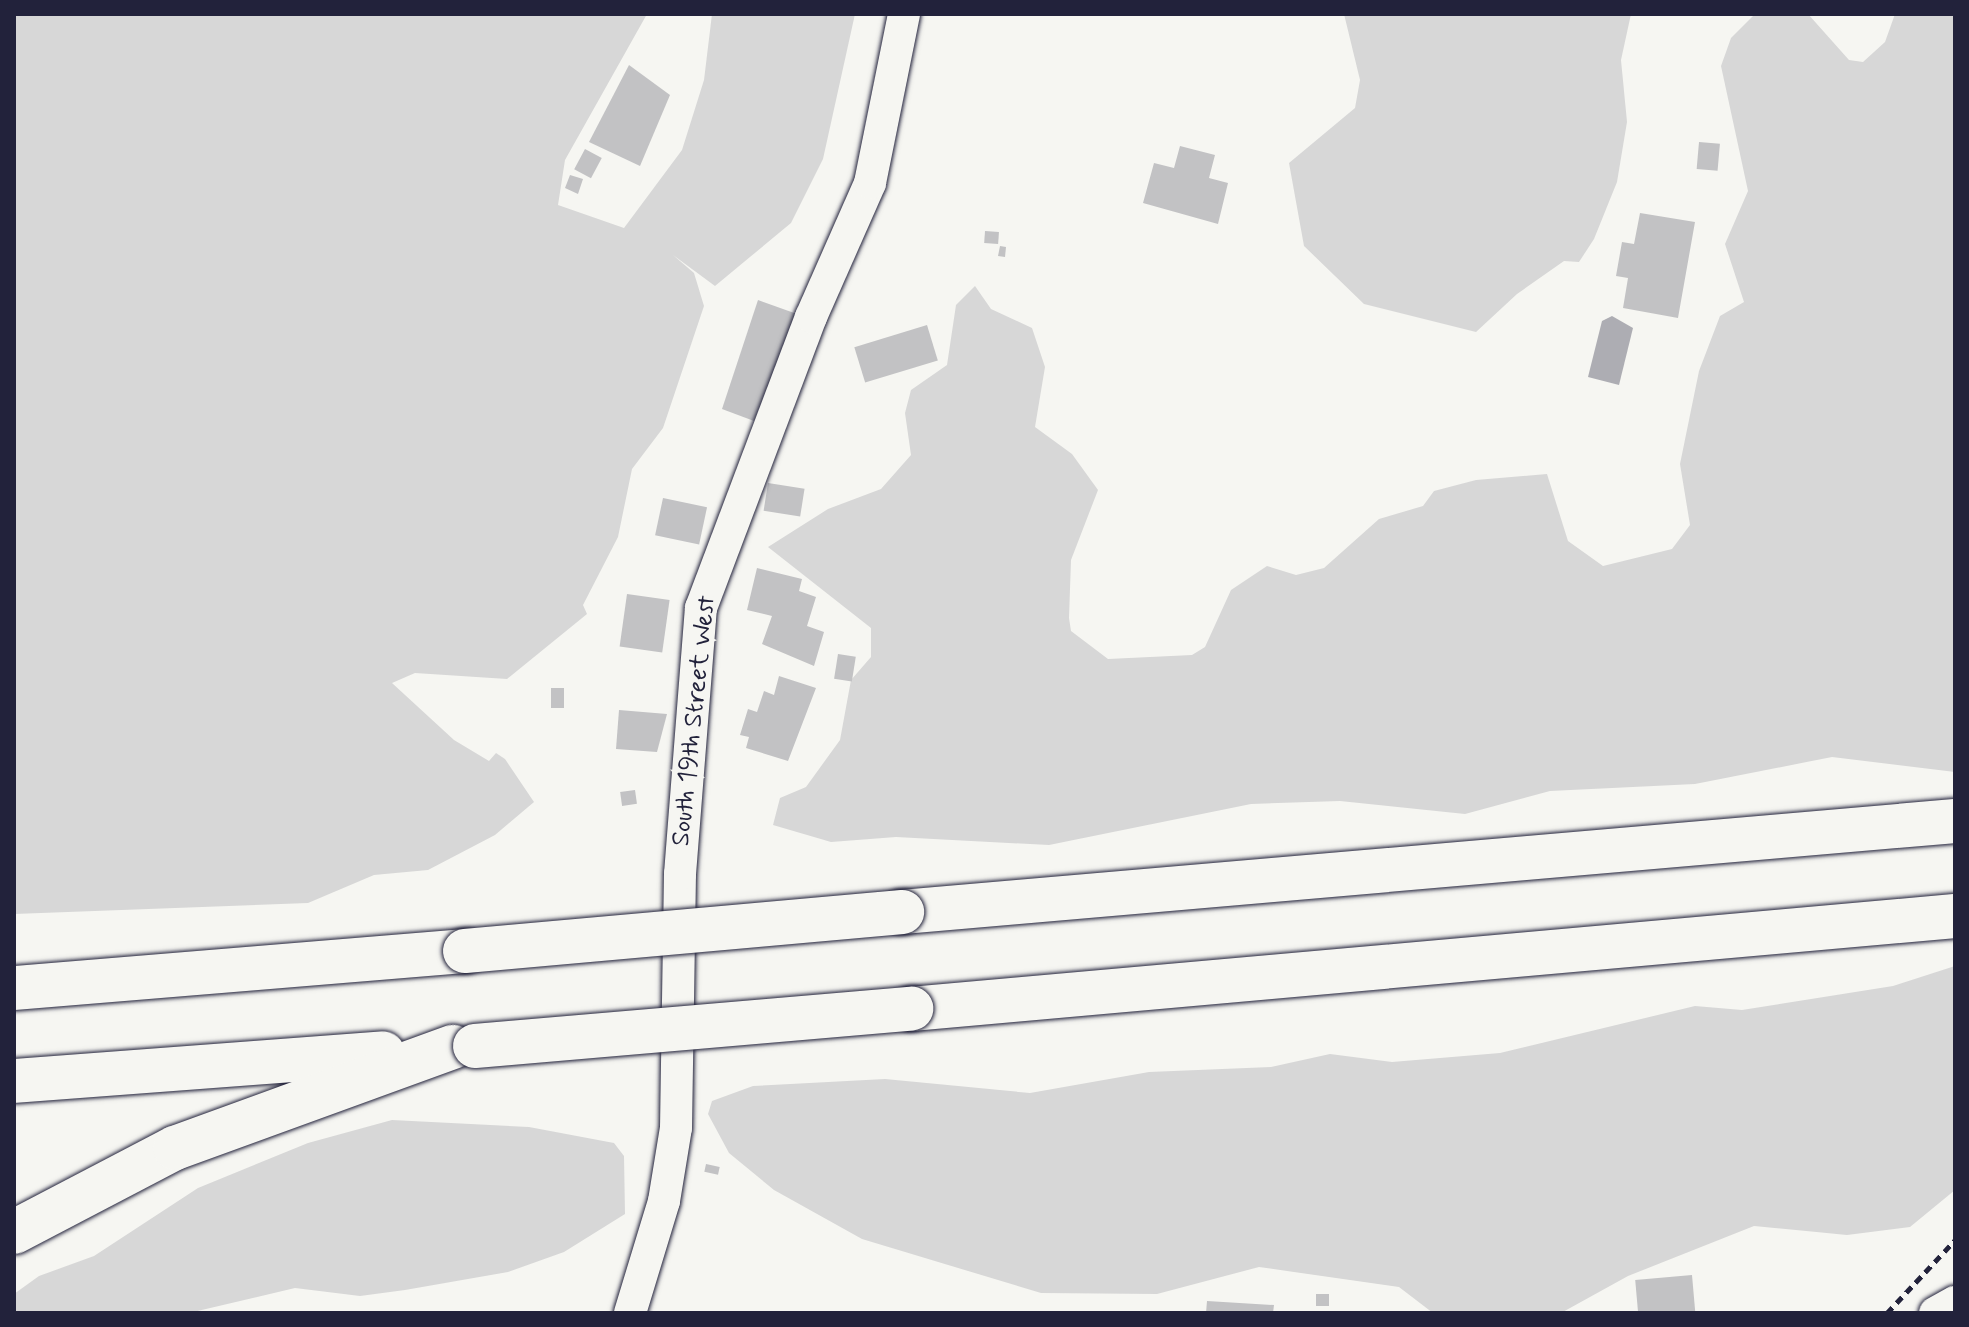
<!DOCTYPE html>
<html>
<head>
<meta charset="utf-8">
<style>
  body { margin:0 }
  #map { position:relative; width:1969px; height:1327px; overflow:hidden; background:#f6f6f2; font-family:Mynerve,sans-serif }
  div>[style] { position:absolute }
  .green>* { inset:0; background:#d7d7d7 }
  .water>* { inset:0; background:#adadb3 }
  .building>* { inset:0; background:#c2c2c4; transform-origin:0 0 }
  .path>* { height:5px; margin-top:-2.5px; transform-origin:0; background:repeating-linear-gradient(90deg,#22223b 0 8px,transparent 0 14px) }
  .roads { filter:drop-shadow(0 0 2px #22223b) drop-shadow(0 0 2px #22223b) }
  .minor>* { height:32px; margin:-16px; padding:0 16px; transform-origin:16px; border-radius:16px; background:#f6f6f2 }
  .motorway>* { height:44px; margin:-22px; padding:0 22px; transform-origin:22px; border-radius:22px; background:#f6f6f2 }
  .bridges { filter:drop-shadow(0 0 2px #22223b) drop-shadow(0 0 2px #22223b) }
  .motorway-bridge>* { height:44px; margin:-22px; padding:0 22px; transform-origin:22px; border-radius:22px; background:#f6f6f2 }
  span { translate:-50% -50%; white-space:nowrap; text-align:center; line-height:1.15; -webkit-text-stroke:8px #f6f6f2; paint-order:stroke }
  .street-label { font-size:26px; color:#22223b }
  .frame { position:absolute; inset:0; border:16px solid #22223b; pointer-events:none }
</style>
</head>
<body>
<div id="map">
  <div class="green">
    <i style="clip-path:polygon(14px 14px,647px 14px,565px 160px,558px 205px,624px 228px,682px 150px,704px 80px,712px 14px,855px 14px,823px 159px,791px 223px,715px 286px,673px 255px,694px 273px,704px 306px,663px 428px,632px 469px,618px 537px,583px 605px,587px 614px,507px 679px,415px 673px,392px 683px,454px 740px,489px 761px,496px 753px,505px 759px,534px 802px,495px 835px,428px 870px,374px 875px,308px 903px,14px 914px)"></i>
    <i style="clip-path:polygon(1344px 14px,1631px 14px,1621px 60px,1627px 122px,1617px 182px,1594px 239px,1579px 262px,1564px 261px,1517px 294px,1476px 332px,1364px 304px,1304px 246px,1289px 163px,1355px 108px,1360px 80px)"></i>
    <i style="clip-path:polygon(1755px 14px,1808px 14px,1849px 60px,1863px 62px,1885px 42px,1895px 14px,1955px 14px,1955px 772px,1832px 757px,1695px 784px,1550px 791px,1465px 814px,1340px 801px,1251px 804px,1049px 845px,896px 837px,831px 842px,773px 825px,780px 798px,806px 787px,840px 740px,851px 680px,871px 657px,871px 628px,768px 547px,828px 509px,881px 489px,911px 455px,905px 413px,911px 390px,947px 365px,956px 305px,975px 286px,991px 309px,1032px 328px,1045px 367px,1035px 427px,1072px 454px,1098px 490px,1071px 560px,1069px 618px,1071px 631px,1108px 659px,1192px 655px,1205px 647px,1231px 590px,1267px 566px,1296px 575px,1324px 568px,1379px 519px,1423px 506px,1434px 491px,1476px 480px,1547px 474px,1568px 541px,1603px 566px,1672px 549px,1690px 525px,1680px 464px,1699px 371px,1720px 316px,1744px 302px,1725px 244px,1748px 191px,1721px 66px,1731px 38px)"></i>
    <i style="clip-path:polygon(1955px 966px,1955px 1190px,1910px 1227px,1847px 1235px,1754px 1226px,1628px 1276px,1561px 1313px,1433px 1313px,1399px 1287px,1259px 1267px,1157px 1294px,1041px 1293px,862px 1239px,774px 1190px,729px 1153px,708px 1114px,712px 1101px,753px 1086px,885px 1079px,1030px 1093px,1149px 1072px,1271px 1067px,1330px 1054px,1392px 1062px,1500px 1053px,1695px 1006px,1742px 1010px,1893px 986px)"></i>
    <i style="clip-path:polygon(392px 1120px,529px 1127px,614px 1143px,624px 1156px,625px 1214px,564px 1252px,508px 1272px,405px 1290px,360px 1296px,295px 1288px,189px 1313px,14px 1313px,14px 1294px,39px 1276px,94px 1256px,198px 1188px,308px 1143px)"></i>
  </div>
  <div class="water">
    <i style="clip-path:polygon(1612px 316px,1633px 328px,1619px 385px,1588px 377px,1602px 321px)"></i>
  </div>
  <div class="building">
    <i style="clip-path:polygon(629px 65px,670px 95px,640px 166px,589px 142px)"></i>
    <i style="left:1699px;top:142px;width:21px;height:27px;rotate:5deg"></i>
    <i style="clip-path:polygon(1180px 146px,1215px 155px,1209px 178px,1228px 183px,1218px 224px,1143px 203px,1154px 163px,1174px 168px)"></i>
    <i style="left:585px;top:149px;width:19px;height:23px;rotate:28deg"></i>
    <i style="clip-path:polygon(570px 175px,583px 179px,578px 194px,565px 188px)"></i>
    <i style="clip-path:polygon(1640px 213px,1695px 222px,1678px 318px,1623px 308px,1628px 278px,1616px 276px,1622px 242px,1634px 244px)"></i>
    <i style="left:985px;top:231px;width:14px;height:12px;rotate:4deg"></i>
    <i style="clip-path:polygon(1000px 246px,1006px 247px,1005px 257px,998px 256px)"></i>
    <i style="clip-path:polygon(758px 300px,797px 314px,754px 421px,722px 409px)"></i>
    <i style="left:927px;top:325px;width:37px;height:76px;rotate:73deg"></i>
    <i style="left:768px;top:483px;width:37px;height:28px;rotate:9deg"></i>
    <i style="left:663px;top:498px;width:45px;height:38px;rotate:12deg"></i>
    <i style="clip-path:polygon(757px 568px,802px 579px,799px 591px,816px 597px,807px 626px,824px 632px,814px 666px,762px 644px,772px 616px,747px 610px)"></i>
    <i style="left:627px;top:594px;width:43px;height:53px;rotate:8deg"></i>
    <i style="left:838px;top:654px;width:18px;height:25px;rotate:9deg"></i>
    <i style="clip-path:polygon(779px 676px,816px 688px,788px 761px,746px 748px,749px 737px,740px 735px,748px 709px,757px 712px,764px 691px,774px 695px)"></i>
    <i style="left:551px;top:688px;width:13px;height:20px"></i>
    <i style="clip-path:polygon(619px 710px,667px 714px,657px 752px,616px 749px)"></i>
    <i style="left:635px;top:790px;width:14px;height:15px;rotate:82deg"></i>
    <i style="left:706px;top:1164px;width:14px;height:8px;rotate:12deg"></i>
    <i style="left:1692px;top:1275px;width:38px;height:57px;rotate:85deg"></i>
    <i style="left:1316px;top:1294px;width:13px;height:12px"></i>
    <i style="clip-path:polygon(1207px 1301px,1274px 1305px,1273px 1313px,1206px 1313px)"></i>
  </div>
  <div class="path">
    <i style="left:1887px;top:1313px;width:100px;rotate:-47deg"></i>
  </div>
  <div class="roads">
    <div class="minor">
      <i style="left:630px;top:1313px;width:117px;rotate:-73.1deg"></i>
      <i style="left:664px;top:1201px;width:74px;rotate:-80.7deg"></i>
      <i style="left:676px;top:1128px;width:254px;rotate:-89.1deg"></i>
      <i style="left:680px;top:874px;width:267px;rotate:-85.5deg"></i>
      <i style="left:701px;top:608px;width:311px;rotate:-69.3deg"></i>
      <i style="left:811px;top:317px;width:146px;rotate:-66.2deg"></i>
      <i style="left:870px;top:183px;width:172px;rotate:-78.6deg"></i>
      <i style="left:1935px;top:1313px;width:23px;rotate:-29deg"></i>
    </div>
    <div class="motorway">
      <i style="left:902px;top:912px;width:1057px;rotate:-4.94deg"></i>
      <i style="left:14px;top:988px;width:453px;rotate:-4.7deg"></i>
      <i style="left:911px;top:1009px;width:1048px;rotate:-5.09deg"></i>
      <i style="left:14px;top:1081px;width:370px;rotate:-4.3deg"></i>
      <i style="left:14px;top:1232px;width:182px;rotate:-27.6deg"></i>
      <i style="left:175px;top:1148px;width:296px;rotate:-20deg"></i>
    </div>
  </div>
  <div class="bridges">
    <div class="motorway-bridge">
      <i style="left:465px;top:951px;width:439px;rotate:-5.1deg"></i>
      <i style="left:475px;top:1046px;width:438px;rotate:-4.9deg"></i>
    </div>
  </div>
  <div class="street-label">
    <span style="left:695px;top:721px;rotate:-84deg">South 19th Street West</span>
  </div>
  <div class="frame"></div>
</div>
</body>
</html>
